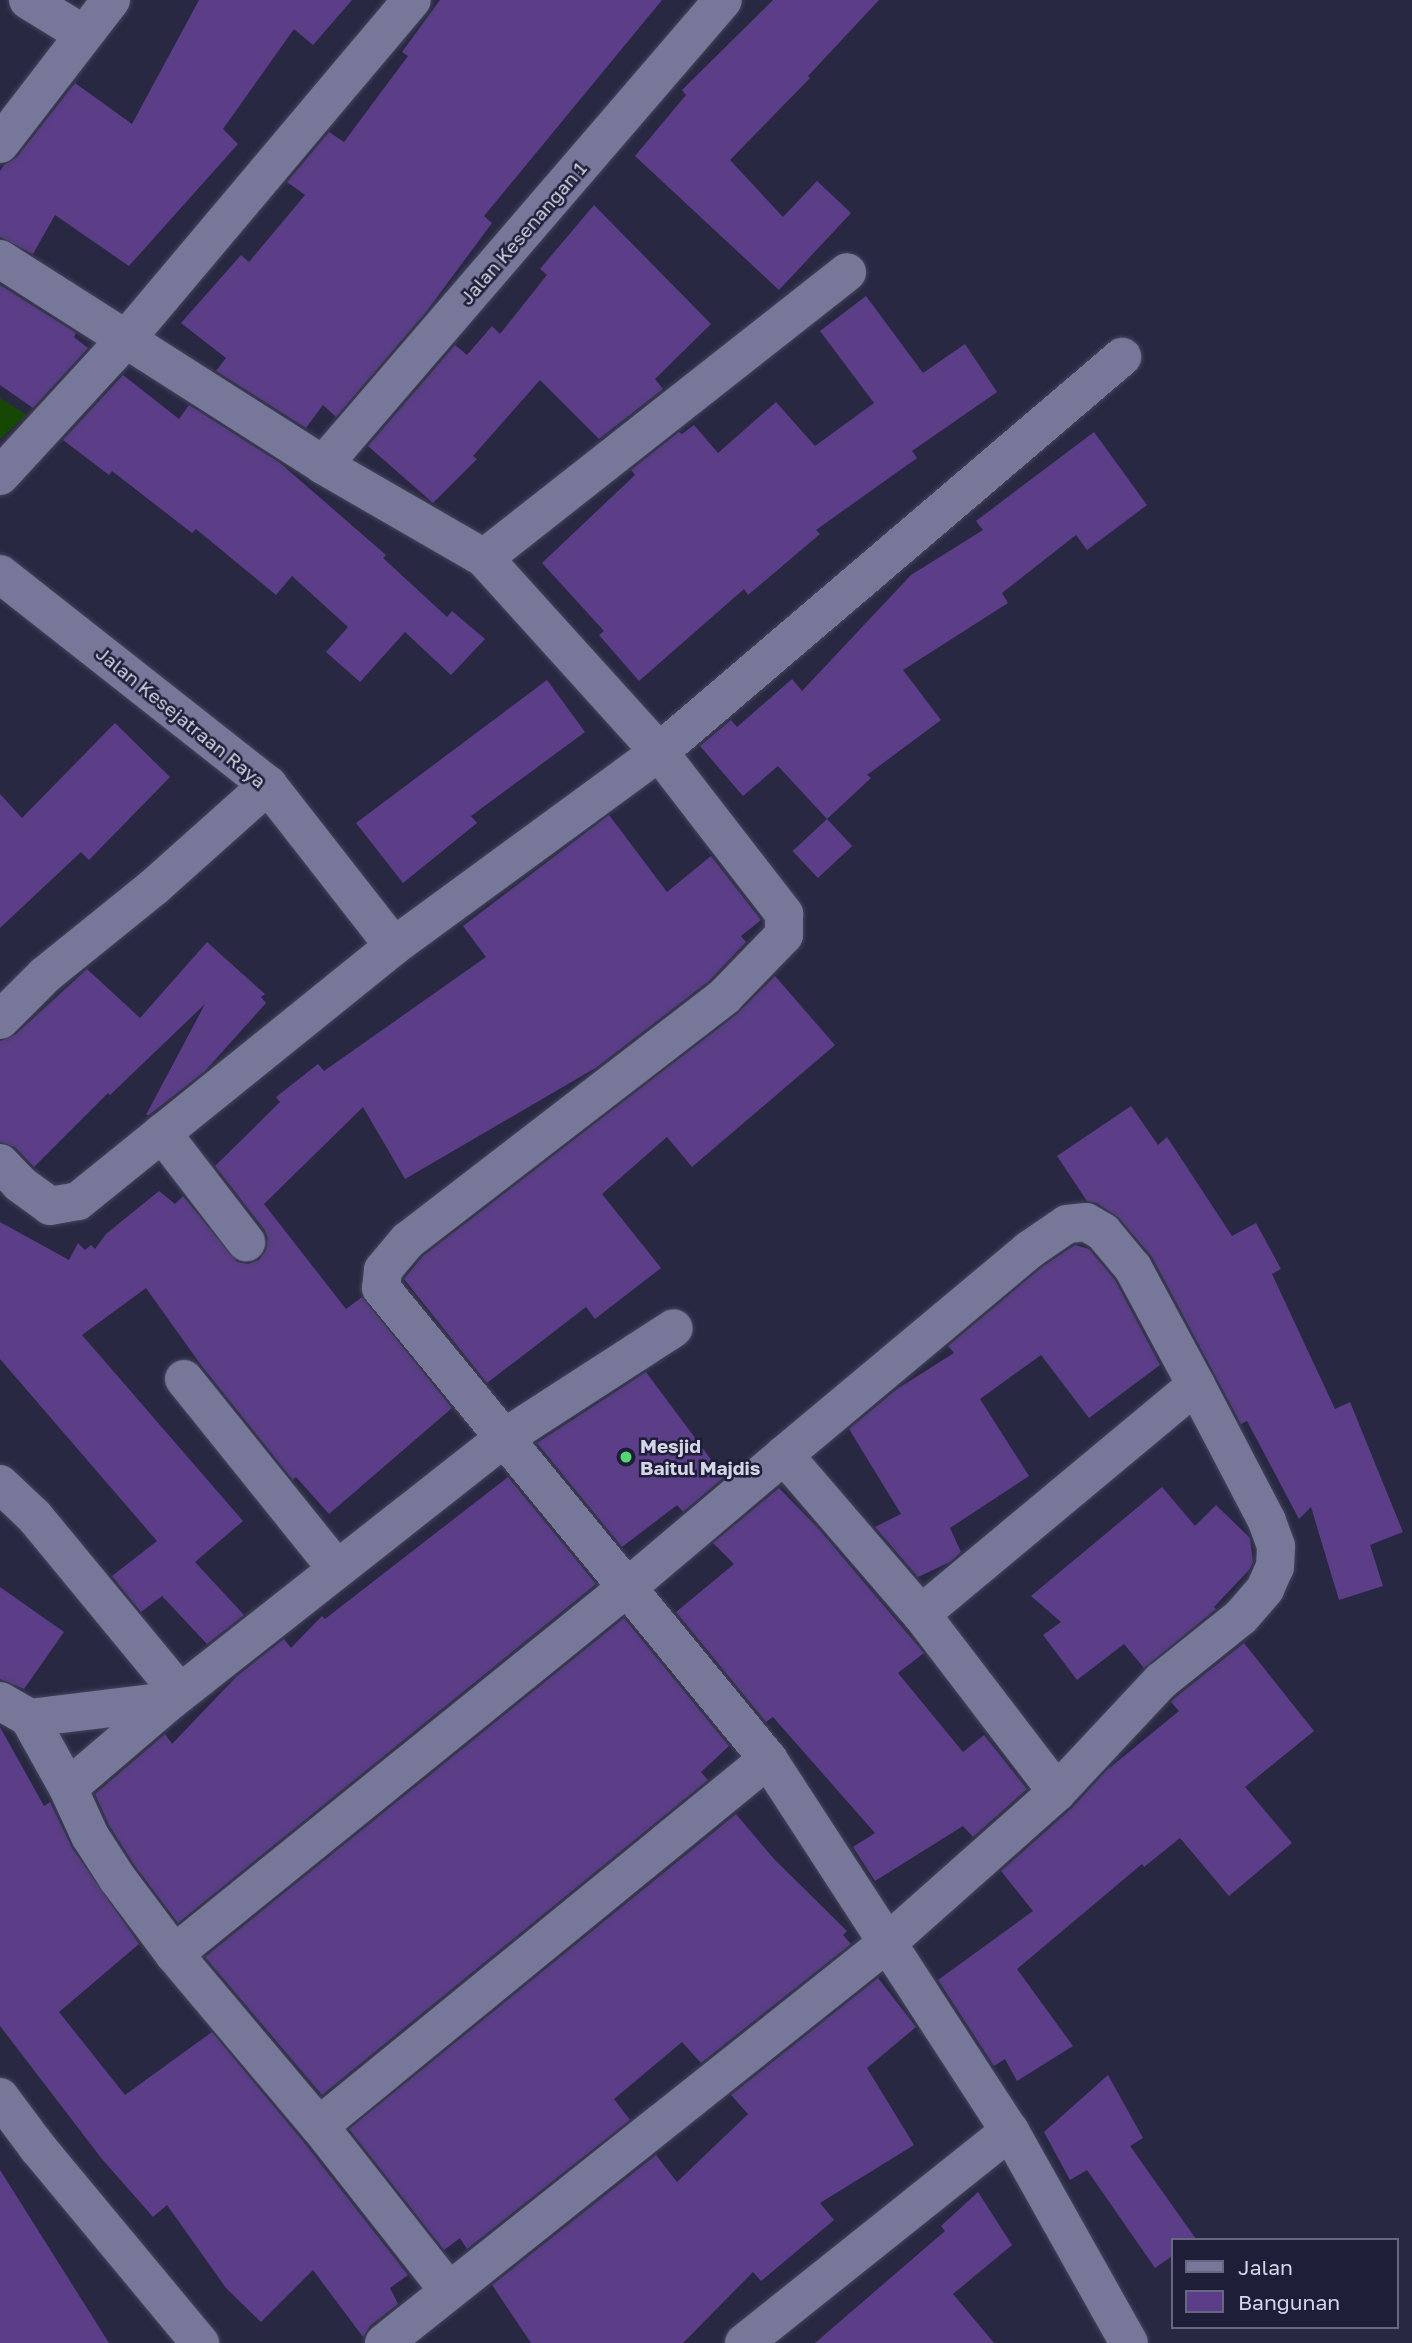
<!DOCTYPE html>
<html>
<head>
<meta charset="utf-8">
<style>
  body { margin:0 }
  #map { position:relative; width:1412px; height:2343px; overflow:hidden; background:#282843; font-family:"Golos Text",sans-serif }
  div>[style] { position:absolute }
  .green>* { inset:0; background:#164703 }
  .building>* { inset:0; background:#5b3e87; transform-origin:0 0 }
  .roads { filter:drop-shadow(0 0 2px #44435a) drop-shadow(0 0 2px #44435a) }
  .street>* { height:38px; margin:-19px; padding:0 19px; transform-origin:19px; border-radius:19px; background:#777899 }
  .dots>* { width:19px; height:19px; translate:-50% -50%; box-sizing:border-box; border:4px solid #1e1e39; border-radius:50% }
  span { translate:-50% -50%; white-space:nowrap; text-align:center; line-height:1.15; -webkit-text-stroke:5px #1e1e39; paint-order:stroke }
  .street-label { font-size:19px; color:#d4d5e7 }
  .poi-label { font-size:19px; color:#d4d5e7; font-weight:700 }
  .left { translate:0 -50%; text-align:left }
  .legend { position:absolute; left:1171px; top:2238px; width:228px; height:91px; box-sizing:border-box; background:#1e1e39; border:2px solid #67677f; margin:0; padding:9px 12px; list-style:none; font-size:21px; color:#d4d5e7 }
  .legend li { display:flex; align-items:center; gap:14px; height:35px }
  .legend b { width:35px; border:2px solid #67677f }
</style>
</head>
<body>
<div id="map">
  <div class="green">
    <i style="clip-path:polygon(0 398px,27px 415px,0 439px)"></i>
  </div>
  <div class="building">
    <i style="clip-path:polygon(199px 0,352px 0,313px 45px,294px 29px,223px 129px,238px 144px,129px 266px,55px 215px,33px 254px,0 237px,0 171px,4px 165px,17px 157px,75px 83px,132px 124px)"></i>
    <i style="clip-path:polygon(440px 0,662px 0,484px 216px,492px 223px,426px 312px,336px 417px,323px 405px,306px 428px,216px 371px,226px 358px,181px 323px,241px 255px,249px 262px,305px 195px,287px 182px,329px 132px,344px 142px,408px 56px,402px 52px)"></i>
    <i style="clip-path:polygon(773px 0,879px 0,808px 76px,810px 78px,730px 160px,783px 217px,817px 181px,851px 213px,779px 290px,635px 156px,686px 95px,682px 90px)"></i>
    <i style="clip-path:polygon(594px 205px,711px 324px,655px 379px,663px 389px,599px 439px,540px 380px,473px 456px,477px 459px,433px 503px,368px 446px,455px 345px,467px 355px,492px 326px,500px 334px,547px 275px,540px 269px)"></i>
    <i style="clip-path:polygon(0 285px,76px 333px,74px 337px,88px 348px,33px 408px,0 385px)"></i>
    <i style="clip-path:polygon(866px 296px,923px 373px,965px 344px,997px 392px,912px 451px,917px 458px,816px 530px,820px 534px,748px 595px,744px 589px,639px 681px,599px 635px,604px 631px,542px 563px,635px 475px,631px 470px,679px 432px,682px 434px,694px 425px,718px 453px,776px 402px,815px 446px,874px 403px,820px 331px)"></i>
    <i style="clip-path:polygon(123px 375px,179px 419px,189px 405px,280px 463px,386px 555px,383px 558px,447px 617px,452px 611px,485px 639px,451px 675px,405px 632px,360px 682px,326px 652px,348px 627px,292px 576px,276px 595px,196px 529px,192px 533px,112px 471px,109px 475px,63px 440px)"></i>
    <i style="clip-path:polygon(1094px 432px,1147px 505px,1087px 550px,1076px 535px,1002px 593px,1008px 603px,903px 670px,941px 720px,867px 775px,871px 778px,827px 819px,778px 766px,743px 796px,700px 746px,731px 720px,737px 727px,792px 679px,802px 691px,911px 575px,983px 530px,976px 521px)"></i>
    <i style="clip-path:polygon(547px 680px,585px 732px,471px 816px,477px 823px,403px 883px,356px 823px)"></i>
    <i style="clip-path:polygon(115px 723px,170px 777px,89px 860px,81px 852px,0 928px,0 794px,22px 818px)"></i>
    <i style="clip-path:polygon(609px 815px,667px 892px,711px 856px,761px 920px,741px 936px,746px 942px,709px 981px,597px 1067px,405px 1179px,363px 1107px,264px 1204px,346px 1309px,362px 1297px,452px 1408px,329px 1514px,296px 1477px,293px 1480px,201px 1365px,146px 1288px,82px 1335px,243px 1521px,195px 1562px,244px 1615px,207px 1644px,162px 1596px,141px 1612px,112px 1576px,157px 1541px,0 1359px,0 1222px,69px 1260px,78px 1243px,85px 1250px,91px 1245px,95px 1249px,106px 1234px,159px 1191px,175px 1204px,183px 1196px,237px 1262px,248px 1264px,259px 1260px,266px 1250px,268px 1238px,264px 1229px,215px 1166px,280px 1102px,276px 1097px,318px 1064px,324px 1071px,486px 957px,463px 926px)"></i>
    <i style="left:827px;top:819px;width:37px;height:47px;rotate:47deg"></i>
    <i style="clip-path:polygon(207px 942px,265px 994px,261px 997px,266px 1003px,205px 1071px,149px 1115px,146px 1115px,205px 1004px,110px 1095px,108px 1093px,34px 1167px,15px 1147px,0 1142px,0 1041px,15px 1035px,87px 969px,140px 1018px)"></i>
    <i style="clip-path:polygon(775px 976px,835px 1045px,692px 1167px,667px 1137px,602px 1194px,661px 1268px,595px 1319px,586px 1307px,487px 1383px,404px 1279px,423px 1256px,737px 1014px)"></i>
    <i style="clip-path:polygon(1131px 1106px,1158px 1145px,1167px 1137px,1232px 1236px,1256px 1223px,1281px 1269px,1272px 1274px,1335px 1409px,1350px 1402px,1403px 1532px,1370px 1545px,1383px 1586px,1339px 1600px,1311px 1507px,1299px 1519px,1247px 1421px,1241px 1424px,1152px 1257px,1119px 1218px,1097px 1203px,1087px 1201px,1057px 1156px)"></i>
    <i style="clip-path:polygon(1075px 1245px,1089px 1249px,1115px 1280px,1160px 1365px,1089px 1418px,1041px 1355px,980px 1399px,1029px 1476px,950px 1528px,961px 1552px,950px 1562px,918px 1577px,875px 1527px,901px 1514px,849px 1429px,897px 1389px,954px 1353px,948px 1346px,1042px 1267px)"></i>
    <i style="clip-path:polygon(646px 1372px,724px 1477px,683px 1512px,677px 1505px,622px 1547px,537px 1443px)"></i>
    <i style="clip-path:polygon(508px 1477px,596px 1584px,178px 1923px,135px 1866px,109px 1825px,95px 1794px,165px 1734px,172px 1744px,237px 1676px,284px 1639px,291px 1648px,322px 1616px,325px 1619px)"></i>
    <i style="clip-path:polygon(1162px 1487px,1195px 1526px,1216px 1505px,1250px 1538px,1253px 1562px,1249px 1570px,1214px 1607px,1216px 1609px,1144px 1668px,1124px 1644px,1077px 1680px,1043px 1635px,1061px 1622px,1031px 1596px)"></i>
    <i style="clip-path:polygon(779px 1488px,817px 1527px,924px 1653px,898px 1673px,963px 1752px,984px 1735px,1027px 1789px,973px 1837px,963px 1826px,875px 1881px,853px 1847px,875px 1833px,773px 1717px,766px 1722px,676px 1612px,734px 1564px,713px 1543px)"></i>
    <i style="clip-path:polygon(0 1587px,64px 1632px,24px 1689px,0 1679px)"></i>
    <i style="clip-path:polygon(624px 1618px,729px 1746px,701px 1772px,708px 1780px,322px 2095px,205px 1957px)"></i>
    <i style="clip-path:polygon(1244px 1643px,1314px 1731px,1245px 1787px,1292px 1843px,1229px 1896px,1180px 1838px,1144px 1867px,1142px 1864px,1017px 1969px,1073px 2046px,1017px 2081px,1005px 2059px,994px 2066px,938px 1980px,1033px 1911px,1001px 1871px,1072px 1808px,1107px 1770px,1179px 1711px,1171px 1702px,1176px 1697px)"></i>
    <i style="clip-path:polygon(0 1727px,44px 1806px,50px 1802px,72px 1848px,139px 1944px,59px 2012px,125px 2095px,212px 2032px,302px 2140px,408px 2275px,390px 2288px,398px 2304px,370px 2326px,363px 2337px,313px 2270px,261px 2322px,226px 2288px,167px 2205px,153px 2217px,102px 2159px,0 2026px)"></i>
    <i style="clip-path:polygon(736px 1814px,774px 1859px,847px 1931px,843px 1935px,851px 1944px,701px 2063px,682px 2042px,614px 2099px,630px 2120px,467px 2249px,460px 2238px,444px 2250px,349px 2129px)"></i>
    <i style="clip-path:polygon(878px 1978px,916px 2027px,867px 2068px,914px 2145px,820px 2203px,834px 2220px,761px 2281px,753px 2272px,683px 2343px,531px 2343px,492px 2285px,656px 2155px,677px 2182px,748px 2114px,731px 2095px)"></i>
    <i style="clip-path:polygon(1108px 2075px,1143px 2138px,1130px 2146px,1196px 2239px,1172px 2240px,1172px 2256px,1155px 2268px,1087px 2170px,1070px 2180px,1044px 2132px)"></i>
    <i style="clip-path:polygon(0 2170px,109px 2343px,0 2343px)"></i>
    <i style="clip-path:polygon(978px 2192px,1012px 2245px,953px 2294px,994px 2343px,815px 2343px,945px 2231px,941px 2226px)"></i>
  </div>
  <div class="roads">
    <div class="street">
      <i style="left:28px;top:0;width:65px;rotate:31.7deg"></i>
      <i style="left:0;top:144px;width:182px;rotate:-52.4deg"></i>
      <i style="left:0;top:259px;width:383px;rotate:32.5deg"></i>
      <i style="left:323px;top:465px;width:186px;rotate:30deg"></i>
      <i style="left:484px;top:558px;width:261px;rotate:47.9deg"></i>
      <i style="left:659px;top:752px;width:205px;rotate:52.3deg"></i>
      <i style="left:784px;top:914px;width:21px;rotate:90deg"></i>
      <i style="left:784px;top:935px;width:86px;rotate:134.1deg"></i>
      <i style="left:724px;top:997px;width:399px;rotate:142.4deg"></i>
      <i style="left:408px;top:1240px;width:39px;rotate:130deg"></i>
      <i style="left:383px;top:1270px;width:18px;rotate:96deg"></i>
      <i style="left:381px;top:1288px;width:610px;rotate:50.59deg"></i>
      <i style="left:768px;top:1759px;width:444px;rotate:57deg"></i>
      <i style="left:1010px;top:2131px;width:243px;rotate:60.7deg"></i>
      <i style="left:323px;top:465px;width:613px;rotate:-49.3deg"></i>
      <i style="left:0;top:476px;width:188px;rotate:-47.4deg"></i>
      <i style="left:127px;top:338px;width:442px;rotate:-49.9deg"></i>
      <i style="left:484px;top:558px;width:462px;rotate:-38.2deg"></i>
      <i style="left:0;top:574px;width:341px;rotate:38.2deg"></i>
      <i style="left:268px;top:785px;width:204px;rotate:52deg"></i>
      <i style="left:0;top:1020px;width:64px;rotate:-45deg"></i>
      <i style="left:45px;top:975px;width:140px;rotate:-38.9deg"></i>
      <i style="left:154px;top:887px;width:153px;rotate:-41.8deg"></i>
      <i style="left:162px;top:1133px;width:138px;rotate:52.4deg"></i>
      <i style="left:0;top:1163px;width:29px;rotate:46deg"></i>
      <i style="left:20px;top:1184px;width:37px;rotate:36deg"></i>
      <i style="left:50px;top:1206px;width:28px;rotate:-10deg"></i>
      <i style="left:78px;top:1201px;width:406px;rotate:-38.9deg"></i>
      <i style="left:394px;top:946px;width:328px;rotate:-36.2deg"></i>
      <i style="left:659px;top:752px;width:609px;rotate:-40.47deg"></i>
      <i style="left:184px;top:1379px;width:243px;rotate:51.2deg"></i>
      <i style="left:784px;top:1455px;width:319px;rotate:-39.9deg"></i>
      <i style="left:1029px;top:1250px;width:46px;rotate:-34.4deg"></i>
      <i style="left:1067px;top:1224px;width:19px;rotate:-6deg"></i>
      <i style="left:1086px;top:1222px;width:20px;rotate:30deg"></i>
      <i style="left:1103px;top:1232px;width:47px;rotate:50.2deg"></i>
      <i style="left:1133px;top:1268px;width:133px;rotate:61.7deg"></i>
      <i style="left:0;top:1484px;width:47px;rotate:43.3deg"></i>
      <i style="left:34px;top:1516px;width:229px;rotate:50.5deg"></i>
      <i style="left:0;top:1701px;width:34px;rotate:30deg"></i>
      <i style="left:29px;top:1718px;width:80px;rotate:60.9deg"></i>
      <i style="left:68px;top:1788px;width:53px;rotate:65.4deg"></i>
      <i style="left:90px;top:1836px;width:50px;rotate:57.3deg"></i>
      <i style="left:117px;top:1878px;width:95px;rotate:53.1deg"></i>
      <i style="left:174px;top:1954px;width:225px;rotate:49.9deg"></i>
      <i style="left:319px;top:2126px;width:209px;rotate:51.8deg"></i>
      <i style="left:29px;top:1718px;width:142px;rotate:-6.9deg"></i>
      <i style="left:68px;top:1788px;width:134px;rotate:-40.5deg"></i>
      <i style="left:170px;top:1701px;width:425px;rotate:-38.2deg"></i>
      <i style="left:504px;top:1438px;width:202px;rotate:-32.9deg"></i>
      <i style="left:174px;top:1954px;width:585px;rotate:-38.97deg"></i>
      <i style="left:629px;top:1586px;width:203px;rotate:-40.2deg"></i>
      <i style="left:784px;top:1455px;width:210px;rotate:49.3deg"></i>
      <i style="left:921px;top:1614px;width:224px;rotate:52.6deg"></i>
      <i style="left:0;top:2097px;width:64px;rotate:53.3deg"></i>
      <i style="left:38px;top:2148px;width:254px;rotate:50.3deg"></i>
      <i style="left:319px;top:2126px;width:580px;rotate:-39.26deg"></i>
      <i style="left:384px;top:2343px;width:643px;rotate:-38.49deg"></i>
      <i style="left:887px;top:1943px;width:227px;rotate:-41.6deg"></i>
      <i style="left:1057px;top:1792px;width:152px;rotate:-46.9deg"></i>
      <i style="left:1161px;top:1681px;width:102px;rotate:-38.7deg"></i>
      <i style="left:1241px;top:1617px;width:37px;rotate:-49deg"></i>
      <i style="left:1265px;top:1589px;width:24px;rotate:-66deg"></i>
      <i style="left:1275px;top:1567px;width:21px;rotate:-87deg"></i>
      <i style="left:1276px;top:1546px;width:27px;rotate:-110deg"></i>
      <i style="left:1267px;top:1521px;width:153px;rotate:-117.6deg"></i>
      <i style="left:1196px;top:1385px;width:358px;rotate:140.2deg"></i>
      <i style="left:744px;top:2343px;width:340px;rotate:-38.6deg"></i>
    </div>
  </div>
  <div class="dots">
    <i style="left:626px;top:1457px;background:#54d672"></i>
  </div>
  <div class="street-label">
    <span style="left:523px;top:233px;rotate:-49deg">Jalan Kesenangan 1</span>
    <span style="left:181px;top:717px;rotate:39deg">Jalan Kesejatraan Raya</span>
  </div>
  <div class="poi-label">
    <span class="left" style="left:640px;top:1457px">Mesjid<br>Baitul Majdis</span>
  </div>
  <ul class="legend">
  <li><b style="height:9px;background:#777899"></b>Jalan</li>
  <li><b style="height:19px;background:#5b3e87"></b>Bangunan</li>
  </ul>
</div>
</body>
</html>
